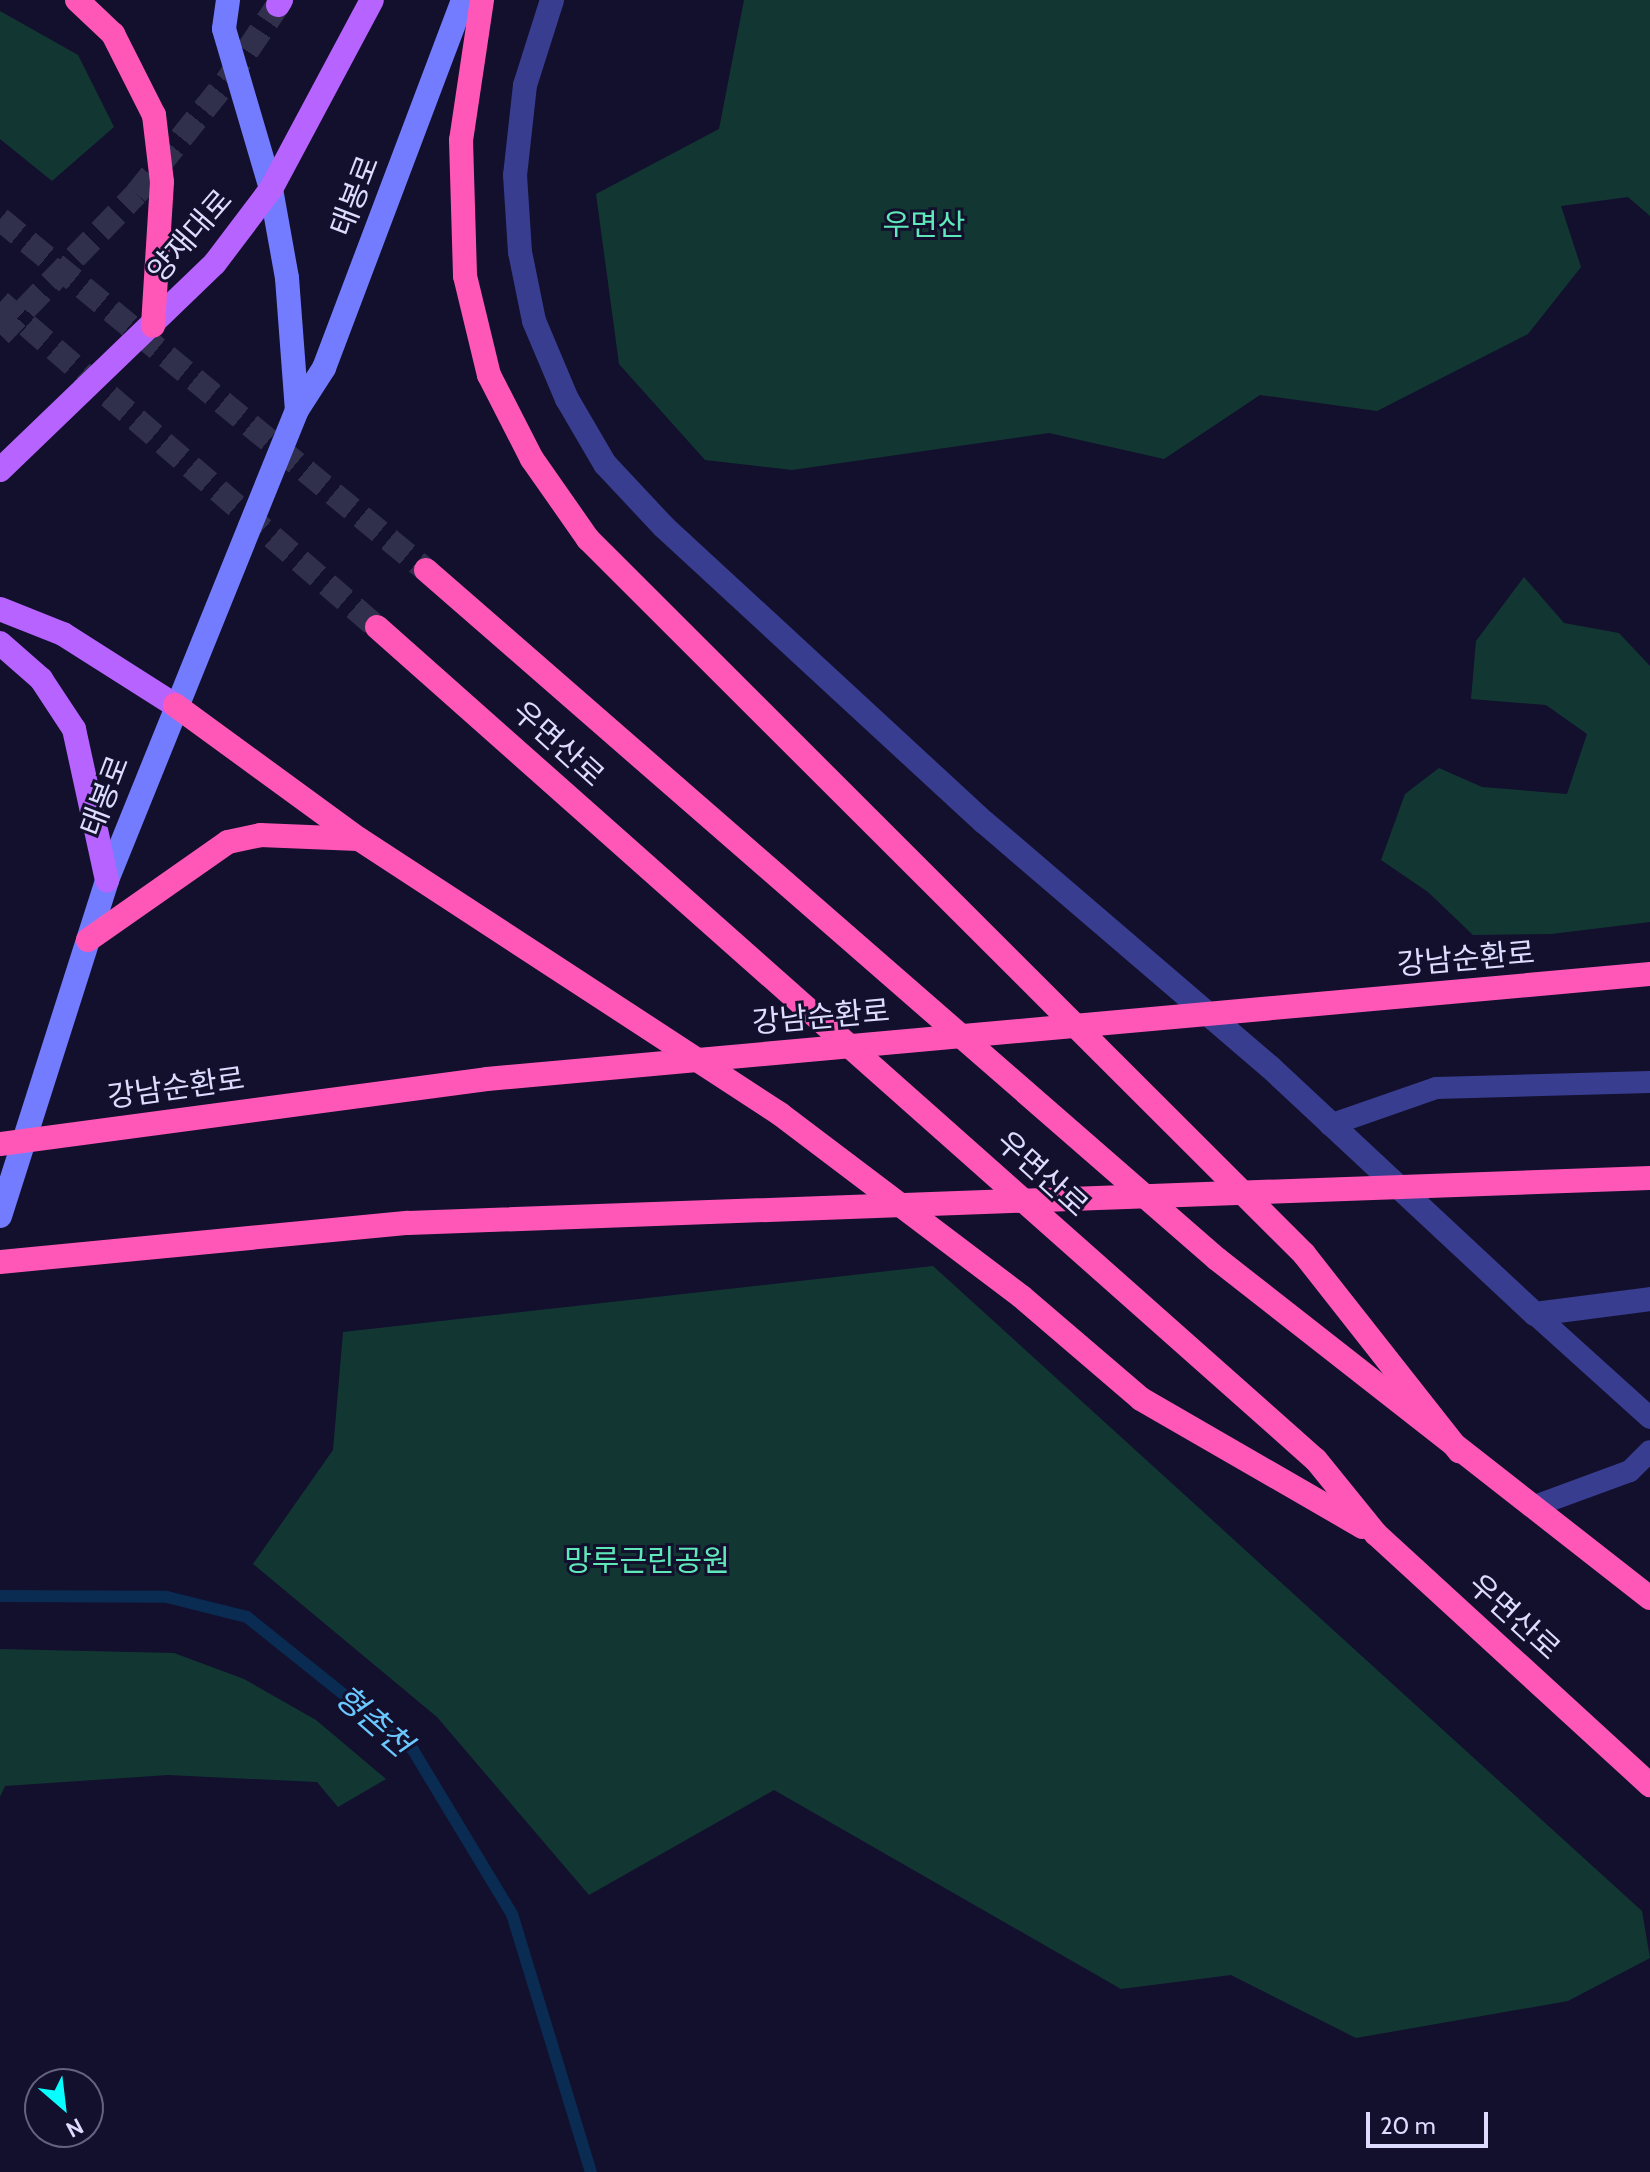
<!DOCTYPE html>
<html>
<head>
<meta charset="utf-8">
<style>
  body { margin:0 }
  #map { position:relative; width:1650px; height:2172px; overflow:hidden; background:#12102d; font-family:Cabin,"Noto Sans KR",sans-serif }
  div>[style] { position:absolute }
  .green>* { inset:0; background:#123733 }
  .stream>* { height:12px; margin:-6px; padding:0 6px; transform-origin:6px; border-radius:6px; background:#0a2b52 }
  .primary-tunnel>* { height:24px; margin-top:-12px; transform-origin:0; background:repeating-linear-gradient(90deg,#302f4c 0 24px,transparent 0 36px) }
  .highway-tunnel>* { height:24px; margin-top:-12px; transform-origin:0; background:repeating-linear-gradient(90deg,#302f4c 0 24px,transparent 0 36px) }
  .lane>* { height:22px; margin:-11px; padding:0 11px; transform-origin:11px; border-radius:11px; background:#383d8f }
  .street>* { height:24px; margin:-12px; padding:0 12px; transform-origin:12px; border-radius:12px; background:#383d8f }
  .secondary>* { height:24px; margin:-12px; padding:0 12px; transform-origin:12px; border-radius:12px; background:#737cff }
  .primary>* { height:24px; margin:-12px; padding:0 12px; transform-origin:12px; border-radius:12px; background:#b663ff }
  .highway>* { height:24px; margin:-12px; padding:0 12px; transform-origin:12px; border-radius:12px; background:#ff57b7 }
  .highway-bridge>* { height:24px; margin:-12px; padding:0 12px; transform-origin:12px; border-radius:12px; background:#ff57b7 }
  span { translate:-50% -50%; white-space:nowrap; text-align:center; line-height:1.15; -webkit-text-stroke:6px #12102d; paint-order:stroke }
  .street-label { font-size:30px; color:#dddcff }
  .park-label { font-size:30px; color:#5fe8b9 }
  .water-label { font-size:32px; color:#6ac8ff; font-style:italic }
  .north { position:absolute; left:24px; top:2068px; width:80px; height:80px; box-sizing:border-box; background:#12102d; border:2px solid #636281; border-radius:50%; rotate:152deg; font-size:22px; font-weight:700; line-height:32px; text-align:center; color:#dddcff }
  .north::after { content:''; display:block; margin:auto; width:28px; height:36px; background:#08fdff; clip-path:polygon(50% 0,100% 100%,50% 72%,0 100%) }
  .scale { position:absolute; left:1366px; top:2112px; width:122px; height:36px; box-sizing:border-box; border:4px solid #dddcff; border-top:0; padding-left:10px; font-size:24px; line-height:28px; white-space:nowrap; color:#dddcff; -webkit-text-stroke:6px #12102d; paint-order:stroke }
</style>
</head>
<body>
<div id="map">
  <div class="green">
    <i style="clip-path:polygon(744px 0,1650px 0,1650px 216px,1628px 197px,1561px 206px,1581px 267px,1528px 334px,1377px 411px,1260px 395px,1164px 459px,1049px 433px,792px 470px,705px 460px,619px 364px,596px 194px,719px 129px)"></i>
    <i style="clip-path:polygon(0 11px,78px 55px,114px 127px,52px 181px,0 139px)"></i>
    <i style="clip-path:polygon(1524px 577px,1564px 623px,1619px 633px,1650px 666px,1650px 922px,1551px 934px,1473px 935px,1428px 892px,1381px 860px,1405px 794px,1439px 768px,1482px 787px,1567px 794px,1587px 734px,1546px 705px,1471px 699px,1476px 641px)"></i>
    <i style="clip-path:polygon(933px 1266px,1642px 1911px,1650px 1958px,1568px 2001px,1356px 2038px,1231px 1975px,1121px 1989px,774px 1790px,589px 1895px,437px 1717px,253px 1564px,333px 1450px,343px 1332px)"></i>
    <i style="clip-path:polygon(0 1649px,174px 1653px,244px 1679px,316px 1720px,386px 1779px,338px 1807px,317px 1782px,168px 1775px,5px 1786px,0 1797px)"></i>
  </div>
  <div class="stream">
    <i style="left:0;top:1596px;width:167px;rotate:0.3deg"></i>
    <i style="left:167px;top:1597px;width:82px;rotate:14deg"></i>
    <i style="left:247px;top:1617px;width:213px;rotate:38.7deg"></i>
    <i style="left:413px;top:1750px;width:192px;rotate:58.9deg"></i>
    <i style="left:512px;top:1914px;width:270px;rotate:73deg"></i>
  </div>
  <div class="primary-tunnel">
    <i style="left:0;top:335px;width:196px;rotate:-46deg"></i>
    <i style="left:136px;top:194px;width:145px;rotate:-51.2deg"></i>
    <i style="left:227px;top:81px;width:92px;rotate:-56.1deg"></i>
  </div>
  <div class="highway-tunnel">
    <i style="left:0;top:219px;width:552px;rotate:39.49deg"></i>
    <i style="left:0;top:302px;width:498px;rotate:40.8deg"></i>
  </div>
  <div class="lane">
    <i style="left:1330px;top:1125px;width:112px;rotate:-19.2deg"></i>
    <i style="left:1436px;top:1088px;width:214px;rotate:-1.6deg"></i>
    <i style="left:1535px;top:1314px;width:155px;rotate:42.1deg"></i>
    <i style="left:1532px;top:1507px;width:104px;rotate:-20.2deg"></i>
    <i style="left:1630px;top:1471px;width:28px;rotate:-45deg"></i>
  </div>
  <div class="street">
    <i style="left:552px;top:0;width:89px;rotate:107.6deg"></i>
    <i style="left:525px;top:85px;width:91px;rotate:96.3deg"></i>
    <i style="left:515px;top:175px;width:77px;rotate:86.3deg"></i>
    <i style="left:520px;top:252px;width:70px;rotate:78.5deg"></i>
    <i style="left:534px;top:321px;width:85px;rotate:67.1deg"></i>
    <i style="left:567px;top:399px;width:75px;rotate:59.7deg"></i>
    <i style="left:605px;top:464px;width:86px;rotate:46.9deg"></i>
    <i style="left:664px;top:527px;width:435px;rotate:42.7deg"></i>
    <i style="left:984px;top:822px;width:377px;rotate:40.6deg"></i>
    <i style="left:1270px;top:1067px;width:362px;rotate:43deg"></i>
    <i style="left:1535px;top:1314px;width:116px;rotate:-7.4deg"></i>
  </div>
  <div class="secondary">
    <i style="left:228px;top:0;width:29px;rotate:98deg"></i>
    <i style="left:224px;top:29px;width:167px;rotate:73.6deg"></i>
    <i style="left:271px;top:189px;width:90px;rotate:79.8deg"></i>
    <i style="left:287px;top:278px;width:132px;rotate:85.7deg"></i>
    <i style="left:0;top:1216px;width:353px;rotate:-72.3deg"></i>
    <i style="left:107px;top:880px;width:507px;rotate:-67.99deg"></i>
    <i style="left:297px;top:410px;width:50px;rotate:-57.3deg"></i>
    <i style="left:324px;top:368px;width:393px;rotate:-69.3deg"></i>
  </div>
  <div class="primary">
    <i style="left:278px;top:5px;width:6px;rotate:-59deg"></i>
    <i style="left:0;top:470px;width:298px;rotate:-43.9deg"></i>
    <i style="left:215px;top:263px;width:93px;rotate:-52.9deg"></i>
    <i style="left:271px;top:189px;width:214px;rotate:-61.9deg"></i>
    <i style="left:0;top:609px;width:68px;rotate:21.6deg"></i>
    <i style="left:63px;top:634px;width:133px;rotate:32.4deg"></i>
    <i style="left:0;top:643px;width:55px;rotate:41.3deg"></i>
    <i style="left:41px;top:679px;width:60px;rotate:56.6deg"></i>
    <i style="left:74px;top:729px;width:155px;rotate:77.7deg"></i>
  </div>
  <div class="highway">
    <i style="left:77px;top:0;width:50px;rotate:43.4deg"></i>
    <i style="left:113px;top:34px;width:91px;rotate:63.2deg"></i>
    <i style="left:154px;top:115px;width:67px;rotate:83.2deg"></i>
    <i style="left:162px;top:182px;width:144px;rotate:93.6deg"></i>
    <i style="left:482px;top:0;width:142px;rotate:98.5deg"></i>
    <i style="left:461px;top:140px;width:136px;rotate:88.3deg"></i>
    <i style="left:465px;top:276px;width:102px;rotate:76.4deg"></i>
    <i style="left:489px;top:375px;width:94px;rotate:62.9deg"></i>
    <i style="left:532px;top:459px;width:98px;rotate:55deg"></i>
    <i style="left:588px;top:539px;width:1012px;rotate:44.96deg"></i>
    <i style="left:1304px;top:1254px;width:251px;rotate:51.8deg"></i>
    <i style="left:426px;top:570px;width:1049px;rotate:41.06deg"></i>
    <i style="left:1217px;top:1259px;width:550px;rotate:38.06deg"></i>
    <i style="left:377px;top:627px;width:1255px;rotate:41.58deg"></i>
    <i style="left:1316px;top:1460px;width:95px;rotate:51deg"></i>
    <i style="left:1376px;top:1534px;width:372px;rotate:42.5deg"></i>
    <i style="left:175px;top:705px;width:228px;rotate:36.1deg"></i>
    <i style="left:359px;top:839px;width:503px;rotate:33.15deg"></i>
    <i style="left:780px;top:1114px;width:303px;rotate:37.1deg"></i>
    <i style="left:1022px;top:1297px;width:157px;rotate:40.6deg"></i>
    <i style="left:1141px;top:1399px;width:256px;rotate:30deg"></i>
    <i style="left:88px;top:940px;width:171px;rotate:-35deg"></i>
    <i style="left:228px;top:842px;width:33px;rotate:-12deg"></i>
    <i style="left:260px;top:835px;width:98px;rotate:2.3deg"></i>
  </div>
  <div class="highway-bridge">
    <i style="left:0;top:1144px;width:491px;rotate:-7.6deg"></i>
    <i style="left:487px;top:1079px;width:1168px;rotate:-5.16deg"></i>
    <i style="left:0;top:1262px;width:410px;rotate:-5.5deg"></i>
    <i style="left:408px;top:1223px;width:1243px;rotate:-2.08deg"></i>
  </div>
  <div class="street-label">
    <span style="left:355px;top:196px;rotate:-69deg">태봉로</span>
    <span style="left:190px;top:236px;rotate:-49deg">양재대로</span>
    <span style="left:558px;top:744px;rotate:42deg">우면산로</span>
    <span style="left:105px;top:796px;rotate:-69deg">태봉로</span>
    <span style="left:1466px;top:959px;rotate:-5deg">강남순환로</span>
    <span style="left:821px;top:1017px;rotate:-5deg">강남순환로</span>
    <span style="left:176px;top:1088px;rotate:-8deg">강남순환로</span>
    <span style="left:1042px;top:1174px;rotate:42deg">우면산로</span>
    <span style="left:1514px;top:1617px;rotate:42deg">우면산로</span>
  </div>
  <div class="park-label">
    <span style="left:924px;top:225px">우면산</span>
    <span style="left:647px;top:1561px">망루근린공원</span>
  </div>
  <div class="water-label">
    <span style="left:373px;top:1721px;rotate:41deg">형촌천</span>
  </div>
  <div class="north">N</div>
  <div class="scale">20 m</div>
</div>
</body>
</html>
